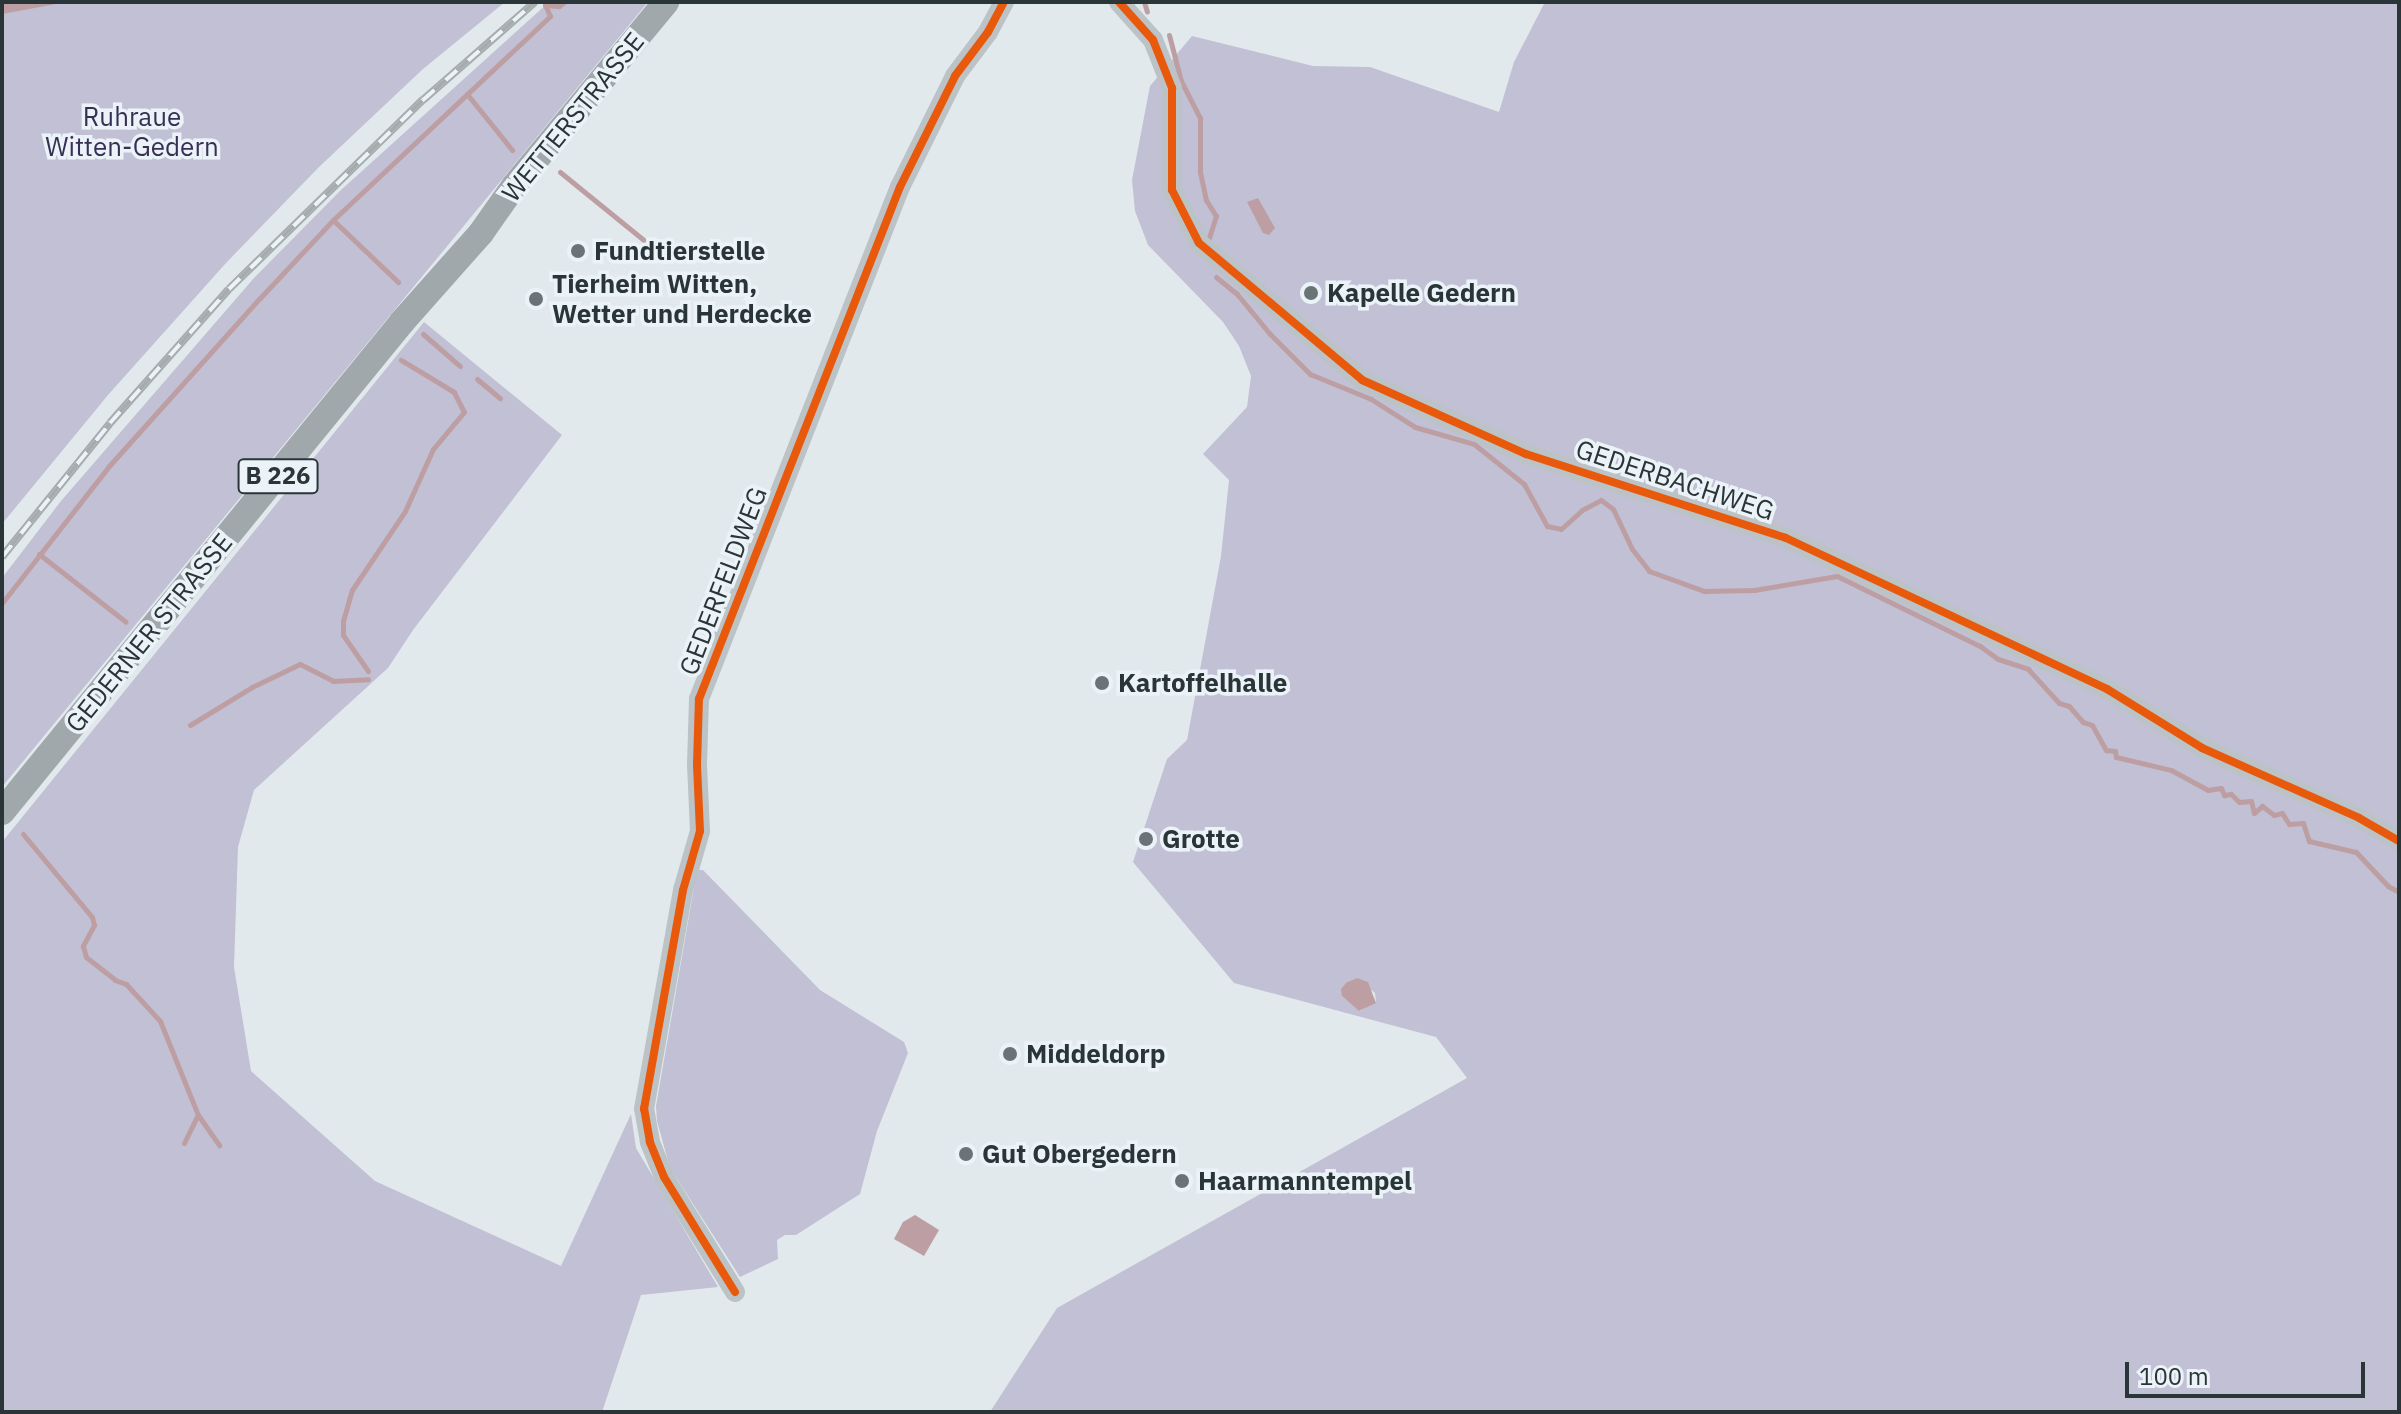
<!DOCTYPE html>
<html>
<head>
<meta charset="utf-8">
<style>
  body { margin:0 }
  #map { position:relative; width:2401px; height:1414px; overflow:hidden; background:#e2e9ed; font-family:"IBM Plex Sans",sans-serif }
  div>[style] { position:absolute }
  .green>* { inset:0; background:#c1c0d4 }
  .water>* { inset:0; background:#bd9fa3 }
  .stream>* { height:5px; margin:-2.5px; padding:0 2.5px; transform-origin:2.5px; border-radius:2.5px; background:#bd9fa3 }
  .minor>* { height:20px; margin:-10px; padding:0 10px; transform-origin:10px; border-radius:10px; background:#bcc3c6 }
  .major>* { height:26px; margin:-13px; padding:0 13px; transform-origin:13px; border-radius:13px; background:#a1a8ab }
  .rail>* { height:8px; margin-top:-4px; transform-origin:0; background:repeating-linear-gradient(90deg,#ebf3f9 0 15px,#a6acae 0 30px); box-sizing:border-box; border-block:2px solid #a6acae }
  .cycleway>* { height:8px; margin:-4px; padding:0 4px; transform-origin:4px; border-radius:4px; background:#e8590c }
  .dots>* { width:22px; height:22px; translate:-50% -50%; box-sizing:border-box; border:4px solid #ebf3f9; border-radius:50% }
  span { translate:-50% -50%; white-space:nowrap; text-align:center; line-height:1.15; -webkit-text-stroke:7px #ebf3f9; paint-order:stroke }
  .shield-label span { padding:2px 6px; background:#ebf3f9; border:2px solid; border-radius:6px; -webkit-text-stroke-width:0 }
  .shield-label { font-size:24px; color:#2a3537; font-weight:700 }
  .park-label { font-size:26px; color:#382f54 }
  .street-label { font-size:26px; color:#2a3537 }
  .poi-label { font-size:26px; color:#2a3537; font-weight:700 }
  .left { translate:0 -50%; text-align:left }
  .frame { position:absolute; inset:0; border:4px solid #2a3537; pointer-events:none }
  .scale { position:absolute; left:2125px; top:1362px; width:240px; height:36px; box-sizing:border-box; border:4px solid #2a3537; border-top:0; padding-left:10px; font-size:24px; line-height:28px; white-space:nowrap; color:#2a3537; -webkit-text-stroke:6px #ebf3f9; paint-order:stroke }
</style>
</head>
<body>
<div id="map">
  <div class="green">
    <i style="clip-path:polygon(2px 2px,505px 2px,423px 69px,319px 167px,226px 263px,108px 395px,2px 524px)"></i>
    <i style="clip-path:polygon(549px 2px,648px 2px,2px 787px,2px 578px,61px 501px,254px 278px,341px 190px)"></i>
    <i style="clip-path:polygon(evenodd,1545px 2px,2399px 2px,2399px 1412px,990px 1412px,1057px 1308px,1467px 1078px,1436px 1037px,1234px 983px,1133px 862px,1167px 759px,1187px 740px,1221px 556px,1229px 480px,1203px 454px,1247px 407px,1251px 376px,1239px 346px,1223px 322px,1148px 245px,1135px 211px,1132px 180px,1150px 86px,1192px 36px,1313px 66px,1370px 67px,1499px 112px,1514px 62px,1545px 2px,1357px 978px,1375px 993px,1376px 1002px,1360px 1011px,1342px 996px,1347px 982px,1357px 978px)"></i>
    <i style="clip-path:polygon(424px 322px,562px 435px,413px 630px,388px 668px,254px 790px,238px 847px,234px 967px,251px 1071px,375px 1181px,561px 1266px,631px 1114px,636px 1148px,718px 1287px,641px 1295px,602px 1412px,2px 1412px,2px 842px)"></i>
    <i style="clip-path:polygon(697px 870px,703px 870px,820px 990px,904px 1042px,908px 1053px,877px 1131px,860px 1194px,796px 1235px,785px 1235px,777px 1240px,778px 1259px,740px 1277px,670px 1168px,657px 1121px,656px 1106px)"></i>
  </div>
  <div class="water">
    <i style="clip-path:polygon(2px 2px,67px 2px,2px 14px)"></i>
    <i style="clip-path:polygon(1258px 198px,1275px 228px,1269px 235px,1263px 233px,1247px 202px)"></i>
    <i style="clip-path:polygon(1357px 978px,1368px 982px,1376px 1003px,1359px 1011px,1342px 996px,1341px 989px,1347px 982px)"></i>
    <i style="clip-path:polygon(915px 1215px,939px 1230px,924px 1256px,894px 1239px,903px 1222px)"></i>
  </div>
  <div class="stream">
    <i style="left:1144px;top:2px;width:10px;rotate:73deg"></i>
    <i style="left:1169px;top:35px;width:48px;rotate:75.4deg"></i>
    <i style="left:1181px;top:81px;width:42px;rotate:62.8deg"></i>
    <i style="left:1200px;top:118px;width:54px;rotate:90deg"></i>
    <i style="left:1200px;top:172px;width:29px;rotate:78deg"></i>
    <i style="left:1206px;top:200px;width:19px;rotate:58deg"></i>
    <i style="left:1216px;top:216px;width:25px;rotate:108deg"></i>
    <i style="left:467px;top:94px;width:72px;rotate:51.2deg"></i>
    <i style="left:560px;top:172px;width:138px;rotate:39.1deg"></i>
    <i style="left:333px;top:220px;width:90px;rotate:43.6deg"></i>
    <i style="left:1216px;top:277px;width:27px;rotate:39deg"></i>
    <i style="left:1237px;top:294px;width:52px;rotate:50.5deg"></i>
    <i style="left:1270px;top:334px;width:57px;rotate:45deg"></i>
    <i style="left:1310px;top:374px;width:66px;rotate:22.3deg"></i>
    <i style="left:1371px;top:399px;width:52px;rotate:32.5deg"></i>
    <i style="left:1415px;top:427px;width:61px;rotate:16.1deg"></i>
    <i style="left:1474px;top:444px;width:64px;rotate:38.7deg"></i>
    <i style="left:1524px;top:484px;width:48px;rotate:61.3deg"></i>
    <i style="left:1547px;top:526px;width:14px;rotate:12deg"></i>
    <i style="left:1561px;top:529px;width:28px;rotate:-42deg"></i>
    <i style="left:1582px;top:510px;width:21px;rotate:-28deg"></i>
    <i style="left:1601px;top:500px;width:15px;rotate:37deg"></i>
    <i style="left:1613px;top:509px;width:44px;rotate:64.6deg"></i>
    <i style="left:1632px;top:549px;width:28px;rotate:52deg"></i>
    <i style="left:1649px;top:571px;width:59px;rotate:20deg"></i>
    <i style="left:1704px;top:591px;width:50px;rotate:-1.1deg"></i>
    <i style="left:1754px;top:590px;width:84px;rotate:-9.6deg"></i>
    <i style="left:1837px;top:576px;width:159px;rotate:26.1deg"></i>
    <i style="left:1980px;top:646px;width:22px;rotate:36deg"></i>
    <i style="left:1998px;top:659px;width:32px;rotate:18deg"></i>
    <i style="left:2028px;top:669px;width:46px;rotate:47.6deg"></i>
    <i style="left:2059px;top:703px;width:10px;rotate:17deg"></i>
    <i style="left:2069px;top:706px;width:21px;rotate:49deg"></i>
    <i style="left:2083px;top:722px;width:9px;rotate:18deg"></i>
    <i style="left:2092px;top:725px;width:29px;rotate:61deg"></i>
    <i style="left:2106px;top:750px;width:9px;rotate:6deg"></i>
    <i style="left:2115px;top:751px;width:6px;rotate:81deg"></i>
    <i style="left:2116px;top:757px;width:57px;rotate:13.3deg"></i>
    <i style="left:2171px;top:770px;width:42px;rotate:28.4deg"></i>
    <i style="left:2208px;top:790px;width:13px;rotate:-9deg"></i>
    <i style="left:2221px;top:788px;width:8px;rotate:67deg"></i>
    <i style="left:2224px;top:795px;width:7px;rotate:-8deg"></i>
    <i style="left:2231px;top:794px;width:11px;rotate:45deg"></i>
    <i style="left:2239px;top:802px;width:12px;rotate:-5deg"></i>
    <i style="left:2251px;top:801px;width:12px;rotate:76deg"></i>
    <i style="left:2254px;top:813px;width:11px;rotate:-41deg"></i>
    <i style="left:2262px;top:806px;width:15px;rotate:37deg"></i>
    <i style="left:2274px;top:815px;width:8px;rotate:-14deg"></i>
    <i style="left:2282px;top:813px;width:13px;rotate:58deg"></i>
    <i style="left:2289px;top:824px;width:14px;rotate:-4deg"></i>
    <i style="left:2303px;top:823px;width:19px;rotate:72deg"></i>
    <i style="left:2309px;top:841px;width:48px;rotate:13.2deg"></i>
    <i style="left:2356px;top:852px;width:47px;rotate:46.7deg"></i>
    <i style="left:2388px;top:886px;width:13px;rotate:29deg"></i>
    <i style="left:423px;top:334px;width:49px;rotate:40.9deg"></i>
    <i style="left:477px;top:379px;width:30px;rotate:40deg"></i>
    <i style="left:39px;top:554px;width:110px;rotate:38deg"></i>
    <i style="left:2px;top:603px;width:174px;rotate:-52deg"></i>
    <i style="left:109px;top:466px;width:226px;rotate:-48.1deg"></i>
    <i style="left:260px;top:298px;width:107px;rotate:-46.9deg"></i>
    <i style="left:333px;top:220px;width:298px;rotate:-43.2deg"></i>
    <i style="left:550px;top:16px;width:12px;rotate:-114deg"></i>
    <i style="left:545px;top:5px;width:14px;rotate:4deg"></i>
    <i style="left:559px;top:6px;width:6px;rotate:-39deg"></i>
    <i style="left:368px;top:671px;width:44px;rotate:-124.8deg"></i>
    <i style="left:343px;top:635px;width:14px;rotate:-90deg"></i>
    <i style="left:343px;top:621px;width:32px;rotate:-74deg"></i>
    <i style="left:352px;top:590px;width:95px;rotate:-56.1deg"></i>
    <i style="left:405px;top:511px;width:68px;rotate:-65.7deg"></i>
    <i style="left:433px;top:449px;width:48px;rotate:-50deg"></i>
    <i style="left:464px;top:412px;width:22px;rotate:-117deg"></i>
    <i style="left:454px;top:392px;width:62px;rotate:-148.9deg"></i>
    <i style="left:190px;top:725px;width:73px;rotate:-31.5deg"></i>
    <i style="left:252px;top:687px;width:53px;rotate:-25.6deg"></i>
    <i style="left:300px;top:664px;width:37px;rotate:27deg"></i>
    <i style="left:333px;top:681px;width:35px;rotate:-3deg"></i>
    <i style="left:23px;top:834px;width:108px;rotate:50.3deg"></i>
    <i style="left:92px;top:917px;width:8px;rotate:76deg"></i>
    <i style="left:94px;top:925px;width:24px;rotate:118deg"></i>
    <i style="left:83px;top:946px;width:11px;rotate:75deg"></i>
    <i style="left:86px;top:957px;width:37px;rotate:38deg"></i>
    <i style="left:115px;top:980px;width:12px;rotate:20deg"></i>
    <i style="left:126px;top:984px;width:50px;rotate:47.4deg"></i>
    <i style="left:160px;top:1021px;width:101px;rotate:68deg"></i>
    <i style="left:198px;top:1115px;width:37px;rotate:55deg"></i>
    <i style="left:184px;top:1143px;width:30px;rotate:-64deg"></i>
  </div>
  <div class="minor">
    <i style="left:1119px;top:2px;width:51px;rotate:48.2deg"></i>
    <i style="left:1153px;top:40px;width:52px;rotate:68.4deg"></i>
    <i style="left:1172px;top:88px;width:102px;rotate:90deg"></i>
    <i style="left:1172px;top:190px;width:59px;rotate:63deg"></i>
    <i style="left:1199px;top:243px;width:213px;rotate:40deg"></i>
    <i style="left:1362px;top:380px;width:180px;rotate:24.3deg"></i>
    <i style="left:1526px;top:454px;width:273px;rotate:17.9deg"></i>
    <i style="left:1786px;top:538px;width:355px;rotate:25.2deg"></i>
    <i style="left:2107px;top:689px;width:112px;rotate:31.8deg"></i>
    <i style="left:2202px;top:748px;width:172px;rotate:24deg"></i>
    <i style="left:2359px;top:818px;width:46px;rotate:29.9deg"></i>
    <i style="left:735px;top:1292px;width:135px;rotate:-121.7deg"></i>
    <i style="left:664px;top:1177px;width:38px;rotate:-112deg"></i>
    <i style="left:650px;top:1142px;width:34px;rotate:-100deg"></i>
    <i style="left:644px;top:1109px;width:222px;rotate:-79.9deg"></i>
    <i style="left:683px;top:890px;width:61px;rotate:-73.9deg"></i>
    <i style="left:700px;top:831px;width:66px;rotate:-92.6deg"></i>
    <i style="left:697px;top:765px;width:66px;rotate:-88.3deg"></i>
    <i style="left:699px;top:699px;width:550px;rotate:-68.57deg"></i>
    <i style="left:900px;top:187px;width:124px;rotate:-63.6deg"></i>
    <i style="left:955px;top:76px;width:55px;rotate:-53.1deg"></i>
    <i style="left:988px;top:32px;width:34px;rotate:-62deg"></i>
  </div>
  <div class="major">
    <i style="left:2px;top:812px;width:633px;rotate:-50.77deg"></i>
    <i style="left:402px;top:322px;width:119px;rotate:-48.4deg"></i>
    <i style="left:481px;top:233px;width:57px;rotate:-54.9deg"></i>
    <i style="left:514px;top:186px;width:239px;rotate:-50.4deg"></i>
  </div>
  <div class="rail">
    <i style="left:2px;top:557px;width:172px;rotate:-51.1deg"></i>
    <i style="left:110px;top:423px;width:179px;rotate:-48.4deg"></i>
    <i style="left:229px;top:289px;width:271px;rotate:-44.3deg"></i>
    <i style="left:423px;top:100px;width:149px;rotate:-41.2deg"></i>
  </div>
  <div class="cycleway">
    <i style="left:1119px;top:2px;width:51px;rotate:48.2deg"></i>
    <i style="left:1153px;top:40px;width:52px;rotate:68.4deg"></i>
    <i style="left:1172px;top:88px;width:102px;rotate:90deg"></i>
    <i style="left:1172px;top:190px;width:59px;rotate:63deg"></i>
    <i style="left:1199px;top:243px;width:213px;rotate:40deg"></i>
    <i style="left:1362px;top:380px;width:180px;rotate:24.3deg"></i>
    <i style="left:1526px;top:454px;width:273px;rotate:17.9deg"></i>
    <i style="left:1786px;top:538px;width:355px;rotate:25.2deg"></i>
    <i style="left:2107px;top:689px;width:112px;rotate:31.8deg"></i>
    <i style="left:2202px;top:748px;width:172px;rotate:24deg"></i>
    <i style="left:2359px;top:818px;width:46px;rotate:29.9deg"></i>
    <i style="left:735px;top:1292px;width:135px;rotate:-121.7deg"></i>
    <i style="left:664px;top:1177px;width:38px;rotate:-112deg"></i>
    <i style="left:650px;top:1142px;width:34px;rotate:-100deg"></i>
    <i style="left:644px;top:1109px;width:222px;rotate:-79.9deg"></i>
    <i style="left:683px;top:890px;width:61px;rotate:-73.9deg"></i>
    <i style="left:700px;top:831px;width:66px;rotate:-92.6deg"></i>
    <i style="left:697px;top:765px;width:66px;rotate:-88.3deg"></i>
    <i style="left:699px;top:699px;width:550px;rotate:-68.57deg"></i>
    <i style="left:900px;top:187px;width:124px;rotate:-63.6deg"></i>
    <i style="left:955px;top:76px;width:55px;rotate:-53.1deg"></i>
    <i style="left:988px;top:32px;width:34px;rotate:-62deg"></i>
  </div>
  <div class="dots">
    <i style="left:578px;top:251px;background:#6a7477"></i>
    <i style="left:1311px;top:293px;background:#6a7477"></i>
    <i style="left:536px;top:299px;background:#6a7477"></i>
    <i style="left:1102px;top:683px;background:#6a7477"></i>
    <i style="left:1146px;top:839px;background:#6a7477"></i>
    <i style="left:1010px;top:1054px;background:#6a7477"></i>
    <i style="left:966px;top:1154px;background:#6a7477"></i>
    <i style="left:1182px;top:1181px;background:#6a7477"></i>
  </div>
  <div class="shield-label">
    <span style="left:278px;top:476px">B 226</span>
  </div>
  <div class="park-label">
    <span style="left:132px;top:132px">Ruhraue<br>Witten-Gedern</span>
  </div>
  <div class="street-label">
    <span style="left:573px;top:117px;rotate:-51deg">WETTERSTRASSE</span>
    <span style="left:1675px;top:480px;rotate:18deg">GEDERBACHWEG</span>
    <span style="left:723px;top:581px;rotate:-69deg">GEDERFELDWEG</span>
    <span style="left:149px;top:633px;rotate:-51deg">GEDERNER STRASSE</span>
  </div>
  <div class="poi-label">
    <span class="left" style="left:594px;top:251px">Fundtierstelle</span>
    <span class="left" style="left:552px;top:299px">Tierheim Witten,<br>Wetter und Herdecke</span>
    <span class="left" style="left:1327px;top:293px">Kapelle Gedern</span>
    <span class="left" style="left:1118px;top:683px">Kartoffelhalle</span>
    <span class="left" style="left:1162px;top:839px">Grotte</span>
    <span class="left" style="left:1026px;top:1054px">Middeldorp</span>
    <span class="left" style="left:982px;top:1154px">Gut Obergedern</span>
    <span class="left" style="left:1198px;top:1181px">Haarmanntempel</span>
  </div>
  <div class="frame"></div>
  <div class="scale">100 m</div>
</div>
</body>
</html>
